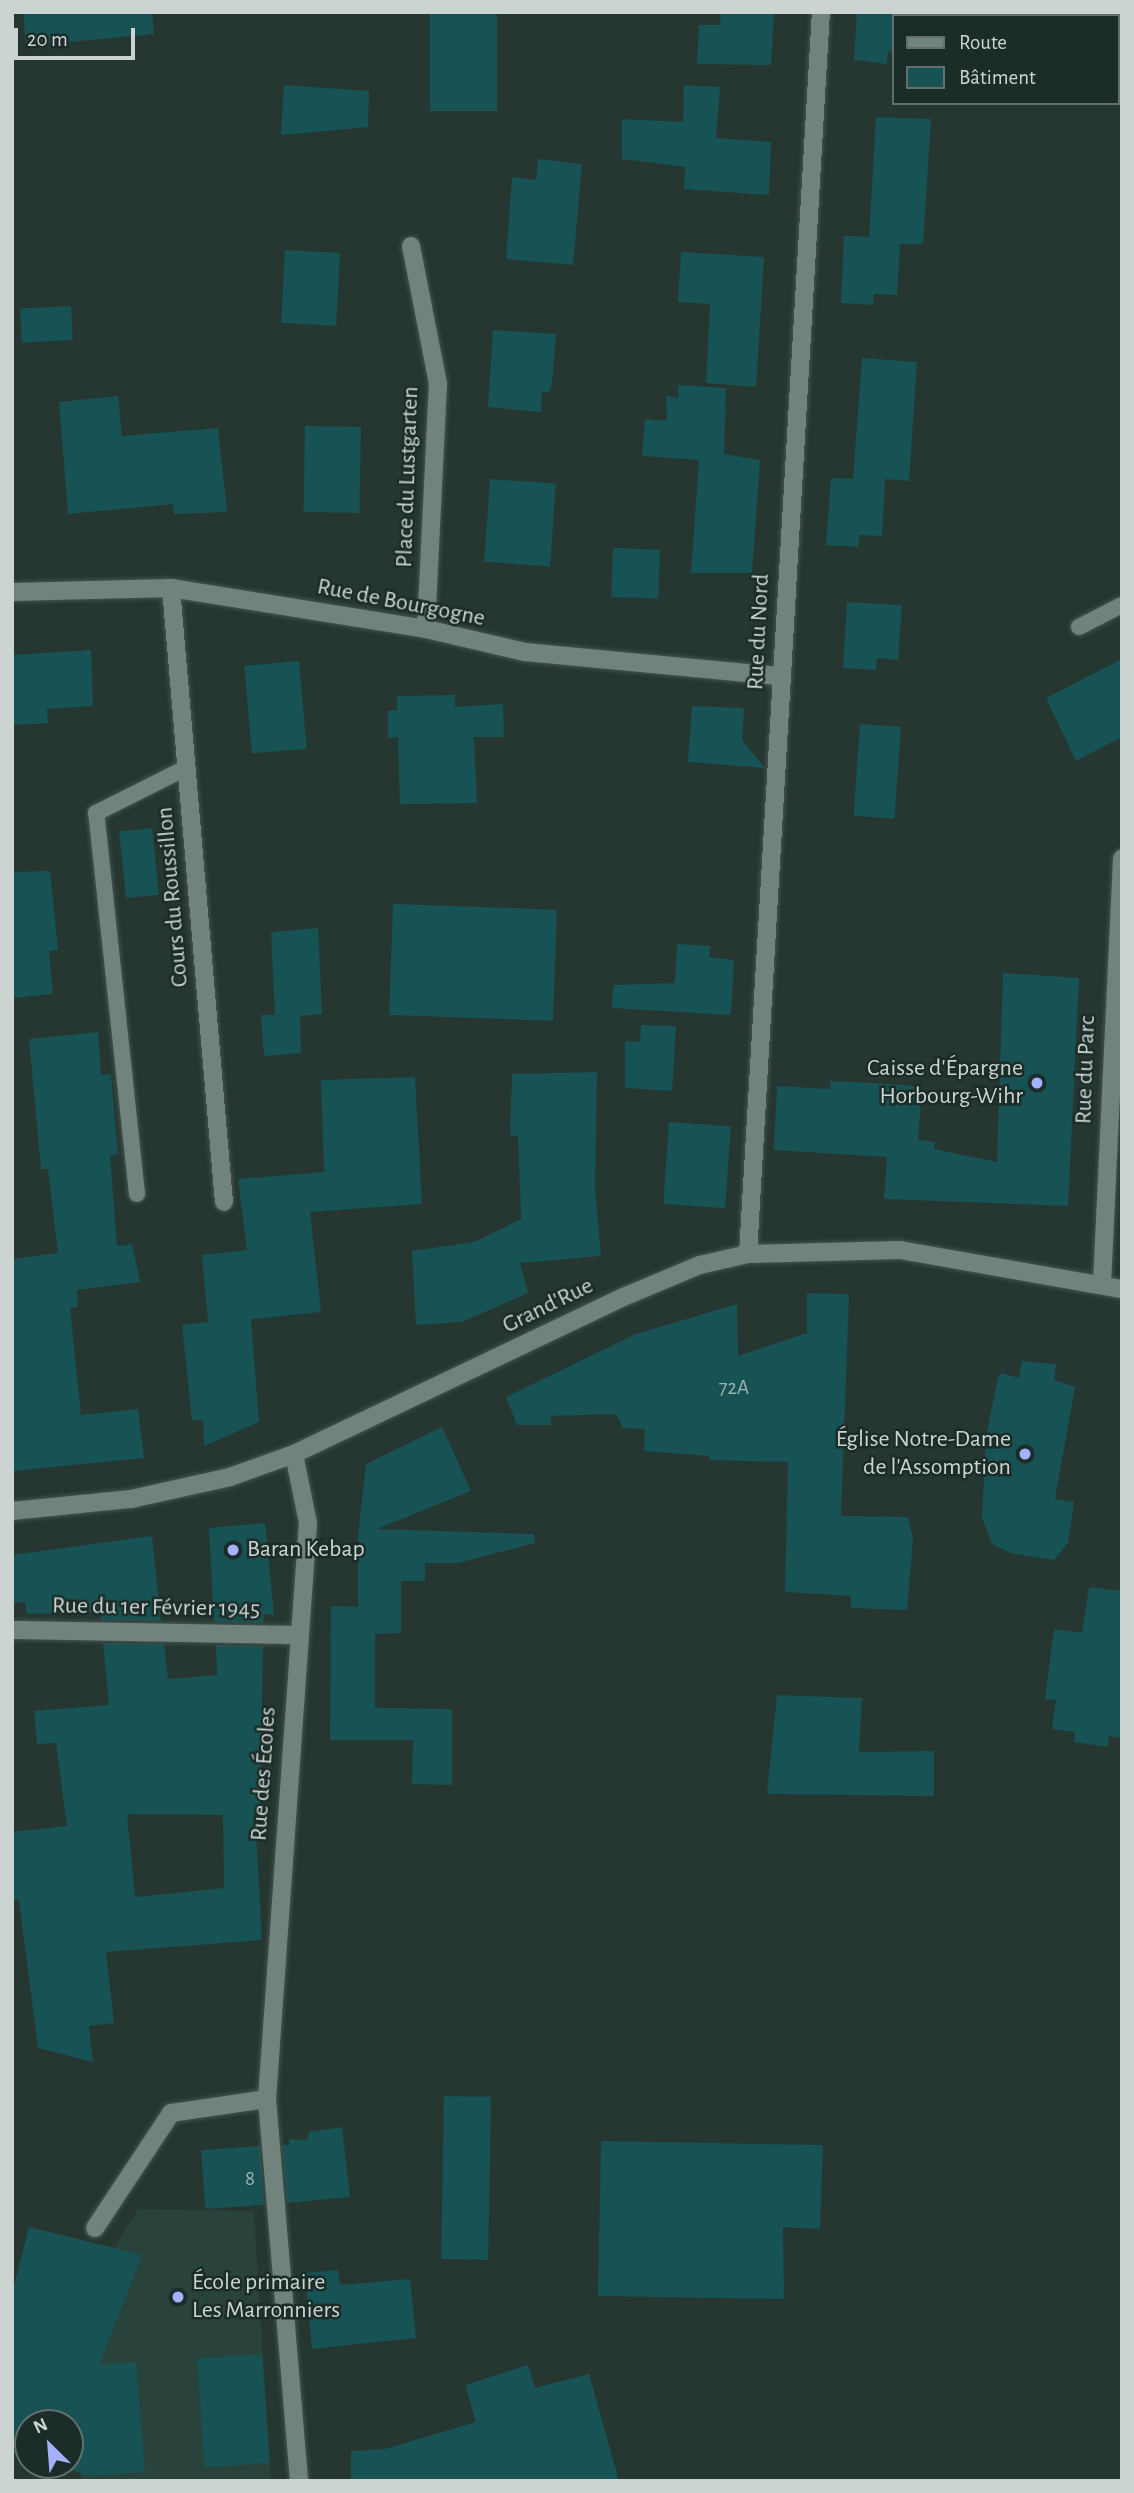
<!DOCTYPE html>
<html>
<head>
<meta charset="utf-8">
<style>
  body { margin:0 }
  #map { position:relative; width:1134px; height:2493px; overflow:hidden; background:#263631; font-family:"Alegreya Sans",sans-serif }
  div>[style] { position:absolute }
  .built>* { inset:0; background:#2a423c }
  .building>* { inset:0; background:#175354; transform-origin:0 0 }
  .roads { filter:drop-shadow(0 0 2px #475450) drop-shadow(0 0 2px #475450) }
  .service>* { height:16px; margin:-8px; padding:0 8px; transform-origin:8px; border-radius:8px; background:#71837d }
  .minor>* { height:18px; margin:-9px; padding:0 9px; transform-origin:9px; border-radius:9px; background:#71837d }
  .secondary>* { height:18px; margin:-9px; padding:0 9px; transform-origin:9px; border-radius:9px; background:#71837d }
  .dots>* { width:19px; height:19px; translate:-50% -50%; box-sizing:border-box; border:4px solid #1c2c28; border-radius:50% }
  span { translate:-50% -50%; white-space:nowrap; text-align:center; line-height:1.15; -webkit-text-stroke:5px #1c2c28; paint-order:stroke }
  .number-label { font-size:21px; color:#9eb4b2 }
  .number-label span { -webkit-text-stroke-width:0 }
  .street-label { font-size:24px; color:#cbd4d1 }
  .poi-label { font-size:24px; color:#cbd4d1 }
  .right { translate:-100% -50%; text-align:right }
  .left { translate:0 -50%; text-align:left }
  .frame { position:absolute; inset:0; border:14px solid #cbd4d1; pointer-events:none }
  .legend { position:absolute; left:892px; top:14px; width:228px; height:91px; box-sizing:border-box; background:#1c2c28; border:2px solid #626f6c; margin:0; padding:9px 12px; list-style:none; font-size:21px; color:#cbd4d1 }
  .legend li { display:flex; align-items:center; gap:14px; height:35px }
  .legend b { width:35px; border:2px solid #626f6c }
  .north { position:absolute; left:14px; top:2409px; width:70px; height:70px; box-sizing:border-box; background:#1c2c28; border:2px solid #626f6c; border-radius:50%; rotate:335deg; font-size:19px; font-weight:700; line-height:28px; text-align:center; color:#cbd4d1 }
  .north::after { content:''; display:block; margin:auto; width:24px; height:32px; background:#a3b2fd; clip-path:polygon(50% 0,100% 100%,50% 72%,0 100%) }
  .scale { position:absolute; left:14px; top:28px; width:121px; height:32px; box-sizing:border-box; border:4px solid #cbd4d1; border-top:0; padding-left:9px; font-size:21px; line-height:24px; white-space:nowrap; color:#cbd4d1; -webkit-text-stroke:5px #1c2c28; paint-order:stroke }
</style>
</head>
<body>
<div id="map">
  <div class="built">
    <i style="clip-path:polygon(138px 2209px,254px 2211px,271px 2481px,81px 2481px,72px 2367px,118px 2241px)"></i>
  </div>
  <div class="building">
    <i style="clip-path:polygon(23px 12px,152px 12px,154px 34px,26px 46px)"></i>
    <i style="left:430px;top:12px;width:67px;height:99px"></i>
    <i style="clip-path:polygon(721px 12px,774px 12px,771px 65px,697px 64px,699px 25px,720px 25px)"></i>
    <i style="clip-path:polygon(857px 12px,894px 12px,894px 52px,888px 51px,887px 64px,854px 60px)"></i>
    <i style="clip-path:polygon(284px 85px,369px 91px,368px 127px,281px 135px)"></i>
    <i style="clip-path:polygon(684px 85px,720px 87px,716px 138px,771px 142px,769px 195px,684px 189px,685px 167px,622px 159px,622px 119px,683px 122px)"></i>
    <i style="clip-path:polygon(876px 117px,931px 119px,923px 244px,900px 244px,897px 295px,874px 294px,873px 305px,841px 303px,844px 236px,869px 237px)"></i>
    <i style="clip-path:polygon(538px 159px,582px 164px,573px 265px,506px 259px,512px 177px,536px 180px)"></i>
    <i style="left:285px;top:250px;width:55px;height:73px;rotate:3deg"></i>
    <i style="clip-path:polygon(681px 252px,764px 257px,756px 387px,706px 383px,710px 304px,678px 302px)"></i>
    <i style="left:71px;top:306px;width:34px;height:51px;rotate:87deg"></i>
    <i style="clip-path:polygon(493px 330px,556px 334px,552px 384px,549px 392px,542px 392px,541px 412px,488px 407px)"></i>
    <i style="clip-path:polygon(862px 358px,917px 362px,909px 481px,885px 479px,882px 536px,860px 535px,858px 547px,826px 545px,831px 478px,853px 479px)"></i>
    <i style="clip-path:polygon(678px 385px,726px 388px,724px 454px,760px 460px,752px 573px,691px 573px,699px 460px,642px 456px,645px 419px,667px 421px,666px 396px,678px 398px)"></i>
    <i style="clip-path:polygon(118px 396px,122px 436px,218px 428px,227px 512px,174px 514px,173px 504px,68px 514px,59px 402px)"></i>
    <i style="left:305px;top:426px;width:56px;height:86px;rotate:1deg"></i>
    <i style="left:490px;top:479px;width:66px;height:83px;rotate:4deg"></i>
    <i style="left:613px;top:548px;width:47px;height:49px;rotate:2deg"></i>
    <i style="clip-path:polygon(847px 602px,902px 605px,898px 660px,877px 658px,876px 670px,843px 668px)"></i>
    <i style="clip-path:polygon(91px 650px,93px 706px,47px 709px,48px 723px,12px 725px,12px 655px)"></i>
    <i style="clip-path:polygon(1122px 659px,1122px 737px,1076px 761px,1046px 698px)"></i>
    <i style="left:299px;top:661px;width:88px;height:55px;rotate:85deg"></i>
    <i style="clip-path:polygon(455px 695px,455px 707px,503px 704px,504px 737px,474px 737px,477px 803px,400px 804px,398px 737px,388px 738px,388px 711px,397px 710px,397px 696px)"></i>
    <i style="clip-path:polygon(692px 706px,744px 708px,742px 740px,765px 768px,688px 762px)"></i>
    <i style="left:860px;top:724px;width:41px;height:92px;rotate:4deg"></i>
    <i style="left:152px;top:828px;width:67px;height:33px;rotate:84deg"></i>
    <i style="clip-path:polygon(50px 871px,58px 950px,49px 951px,53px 994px,12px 998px,12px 872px)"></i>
    <i style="left:393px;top:904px;width:164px;height:111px;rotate:2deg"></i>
    <i style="clip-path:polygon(318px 928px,322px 1014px,300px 1016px,301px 1053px,264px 1056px,261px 1015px,275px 1015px,271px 932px)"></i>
    <i style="clip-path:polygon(677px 944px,710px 946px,709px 957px,734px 960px,731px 1015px,612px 1008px,613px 985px,675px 983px)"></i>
    <i style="clip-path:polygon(1003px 973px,1079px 978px,1068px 1206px,884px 1199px,887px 1157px,774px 1150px,777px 1086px,830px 1089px,830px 1081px,892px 1084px,922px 1087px,918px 1140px,935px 1142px,934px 1149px,997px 1162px)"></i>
    <i style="clip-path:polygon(641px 1025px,676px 1026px,672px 1091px,625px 1088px,625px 1041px,640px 1042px)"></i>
    <i style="clip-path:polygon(98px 1032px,101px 1075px,111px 1074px,118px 1154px,110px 1155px,117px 1246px,132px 1244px,140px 1282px,77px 1290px,78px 1307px,70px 1308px,81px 1415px,138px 1409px,144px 1458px,12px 1471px,12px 1259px,58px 1253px,48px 1169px,41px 1169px,29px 1039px)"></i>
    <i style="clip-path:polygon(597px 1072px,595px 1188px,601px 1256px,520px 1263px,528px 1293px,462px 1322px,416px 1325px,412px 1251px,474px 1242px,521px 1219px,518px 1136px,510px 1135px,512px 1074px)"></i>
    <i style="clip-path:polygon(415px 1077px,422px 1204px,310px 1212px,321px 1312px,251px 1319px,259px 1422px,204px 1446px,203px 1420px,192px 1420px,182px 1325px,208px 1322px,202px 1255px,247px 1250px,238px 1179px,324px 1172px,321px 1080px)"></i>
    <i style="left:669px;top:1122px;width:62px;height:82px;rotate:4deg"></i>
    <i style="clip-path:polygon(807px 1293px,849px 1294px,841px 1516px,908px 1517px,913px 1539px,907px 1610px,851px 1608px,851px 1596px,785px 1592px,788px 1462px,709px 1460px,709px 1456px,644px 1451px,645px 1429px,623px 1428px,616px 1414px,551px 1416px,551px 1425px,517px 1425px,506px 1397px,636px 1334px,737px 1304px,738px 1356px,807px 1333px)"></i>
    <i style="clip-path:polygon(1022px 1361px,1056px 1364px,1054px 1380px,1075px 1387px,1055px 1499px,1074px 1502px,1068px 1543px,1054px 1560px,1010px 1553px,992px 1544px,982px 1517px,986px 1437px,998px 1377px,1002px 1373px,1019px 1378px)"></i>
    <i style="clip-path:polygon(442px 1427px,471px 1491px,377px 1529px,534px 1534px,535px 1543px,458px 1563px,425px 1563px,425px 1581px,401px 1581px,401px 1633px,375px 1634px,375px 1708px,452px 1709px,452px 1785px,412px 1784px,413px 1740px,330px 1740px,331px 1606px,358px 1607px,358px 1536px,366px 1464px)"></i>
    <i style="clip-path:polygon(265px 1523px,274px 1615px,264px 1614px,263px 1623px,214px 1622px,209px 1528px)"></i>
    <i style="clip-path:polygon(152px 1536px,161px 1621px,101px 1620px,101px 1612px,27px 1614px,25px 1602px,12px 1603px,12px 1555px)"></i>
    <i style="clip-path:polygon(1089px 1587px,1122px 1591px,1122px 1738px,1109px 1736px,1108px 1747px,1074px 1742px,1075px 1732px,1052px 1729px,1056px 1700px,1045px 1699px,1054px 1629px,1082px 1633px)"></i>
    <i style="clip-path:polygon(evenodd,103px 1643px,164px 1644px,168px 1679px,217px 1675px,216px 1645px,263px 1646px,260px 1815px,255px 1815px,262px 1940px,106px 1952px,114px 2023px,89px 2026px,93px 2062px,38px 2048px,19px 1900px,12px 1900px,12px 1832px,67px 1826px,56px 1743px,37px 1744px,34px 1711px,109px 1705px,103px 1643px,127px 1814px,223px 1815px,224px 1888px,135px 1897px,127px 1814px)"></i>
    <i style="clip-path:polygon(777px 1695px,862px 1698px,859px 1752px,934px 1751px,934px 1796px,767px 1794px)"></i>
    <i style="left:444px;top:2096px;width:47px;height:163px;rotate:1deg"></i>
    <i style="clip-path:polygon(342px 2127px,350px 2197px,287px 2203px,282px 2145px,290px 2145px,289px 2139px,307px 2140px,309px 2132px)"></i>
    <i style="clip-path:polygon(601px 2141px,823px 2145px,820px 2229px,783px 2227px,784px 2299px,598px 2296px)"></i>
    <i style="left:260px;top:2146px;width:59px;height:59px;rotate:86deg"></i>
    <i style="clip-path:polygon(29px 2227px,142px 2255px,99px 2365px,136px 2362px,145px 2472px,91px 2476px,52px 2465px,70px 2465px,70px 2423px,28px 2423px,28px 2458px,12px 2454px,12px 2294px)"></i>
    <i style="clip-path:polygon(338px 2270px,340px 2285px,410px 2279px,416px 2338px,312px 2349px,305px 2273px)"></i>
    <i style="left:262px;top:2354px;width:109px;height:65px;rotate:86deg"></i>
    <i style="clip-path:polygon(528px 2365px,535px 2388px,589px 2374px,619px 2481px,351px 2481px,351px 2451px,385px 2449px,476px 2422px,465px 2385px)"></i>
  </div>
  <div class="roads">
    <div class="service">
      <i style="left:1079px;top:627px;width:48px;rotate:-27.1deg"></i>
      <i style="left:137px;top:1194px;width:383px;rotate:-96.1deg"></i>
      <i style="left:96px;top:813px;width:101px;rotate:-26.6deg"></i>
    </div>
    <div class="minor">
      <i style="left:411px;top:246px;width:140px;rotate:78.9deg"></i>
      <i style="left:438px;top:383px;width:246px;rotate:92.8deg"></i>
      <i style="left:171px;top:588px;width:616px;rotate:85.07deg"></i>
      <i style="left:12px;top:592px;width:159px;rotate:-1.4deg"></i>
      <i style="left:171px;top:588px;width:258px;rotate:9.1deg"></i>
      <i style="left:426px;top:629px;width:102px;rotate:13.1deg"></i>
      <i style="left:525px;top:652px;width:257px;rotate:5.4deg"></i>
      <i style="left:748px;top:1254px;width:1244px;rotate:-86.64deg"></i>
      <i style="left:1102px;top:1284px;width:426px;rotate:-87.3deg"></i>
      <i style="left:12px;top:1630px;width:286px;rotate:1deg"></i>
      <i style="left:267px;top:2099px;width:383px;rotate:85.2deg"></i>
      <i style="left:95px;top:2228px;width:138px;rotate:-56.5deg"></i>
      <i style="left:171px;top:2113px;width:97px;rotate:-8.3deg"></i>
      <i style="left:267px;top:2099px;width:577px;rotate:-85.93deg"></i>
      <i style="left:308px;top:1523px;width:70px;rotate:-101.5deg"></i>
    </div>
    <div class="secondary">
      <i style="left:12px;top:1511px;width:120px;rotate:-5.8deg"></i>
      <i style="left:131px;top:1499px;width:101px;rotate:-12.5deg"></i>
      <i style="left:230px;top:1477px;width:68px;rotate:-19.8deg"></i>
      <i style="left:294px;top:1454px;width:362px;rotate:-25.5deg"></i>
      <i style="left:621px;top:1298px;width:86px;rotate:-22.7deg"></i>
      <i style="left:700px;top:1265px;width:49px;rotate:-12.9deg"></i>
      <i style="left:748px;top:1254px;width:152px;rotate:-1.5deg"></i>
      <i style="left:900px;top:1250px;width:225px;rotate:10deg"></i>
    </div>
  </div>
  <div class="dots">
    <i style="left:1037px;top:1083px;background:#a3b2fd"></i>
    <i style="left:1025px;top:1454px;background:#a3b2fd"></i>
    <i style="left:233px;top:1550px;background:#a3b2fd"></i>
    <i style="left:178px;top:2297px;background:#a3b2fd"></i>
  </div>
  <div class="number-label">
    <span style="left:734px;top:1388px">72A</span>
    <span style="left:250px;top:2179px">8</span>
  </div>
  <div class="street-label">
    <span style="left:408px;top:477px;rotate:-88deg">Place du Lustgarten</span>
    <span style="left:401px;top:603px;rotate:11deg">Rue de Bourgogne</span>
    <span style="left:759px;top:632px;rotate:-87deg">Rue du Nord</span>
    <span style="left:173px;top:897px;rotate:-95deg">Cours du Roussillon</span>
    <span style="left:1086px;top:1070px;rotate:-88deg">Rue du Parc</span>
    <span style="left:548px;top:1306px;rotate:-26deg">Grand'Rue</span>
    <span style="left:156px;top:1608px;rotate:1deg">Rue du 1er Février 1945</span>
    <span style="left:264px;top:1774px;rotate:-86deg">Rue des Écoles</span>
  </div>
  <div class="poi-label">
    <span class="right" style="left:1023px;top:1083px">Caisse d'Épargne<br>Horbourg-Wihr</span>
    <span class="right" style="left:1011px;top:1454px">Église Notre-Dame<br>de l'Assomption</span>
    <span class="left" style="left:247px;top:1550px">Baran Kebap</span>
    <span class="left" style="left:192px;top:2297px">École primaire<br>Les Marronniers</span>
  </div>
  <div class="frame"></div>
  <ul class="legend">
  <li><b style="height:9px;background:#71837d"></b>Route</li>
  <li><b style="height:19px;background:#175354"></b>Bâtiment</li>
  </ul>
  <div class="north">N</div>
  <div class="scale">20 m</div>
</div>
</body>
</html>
